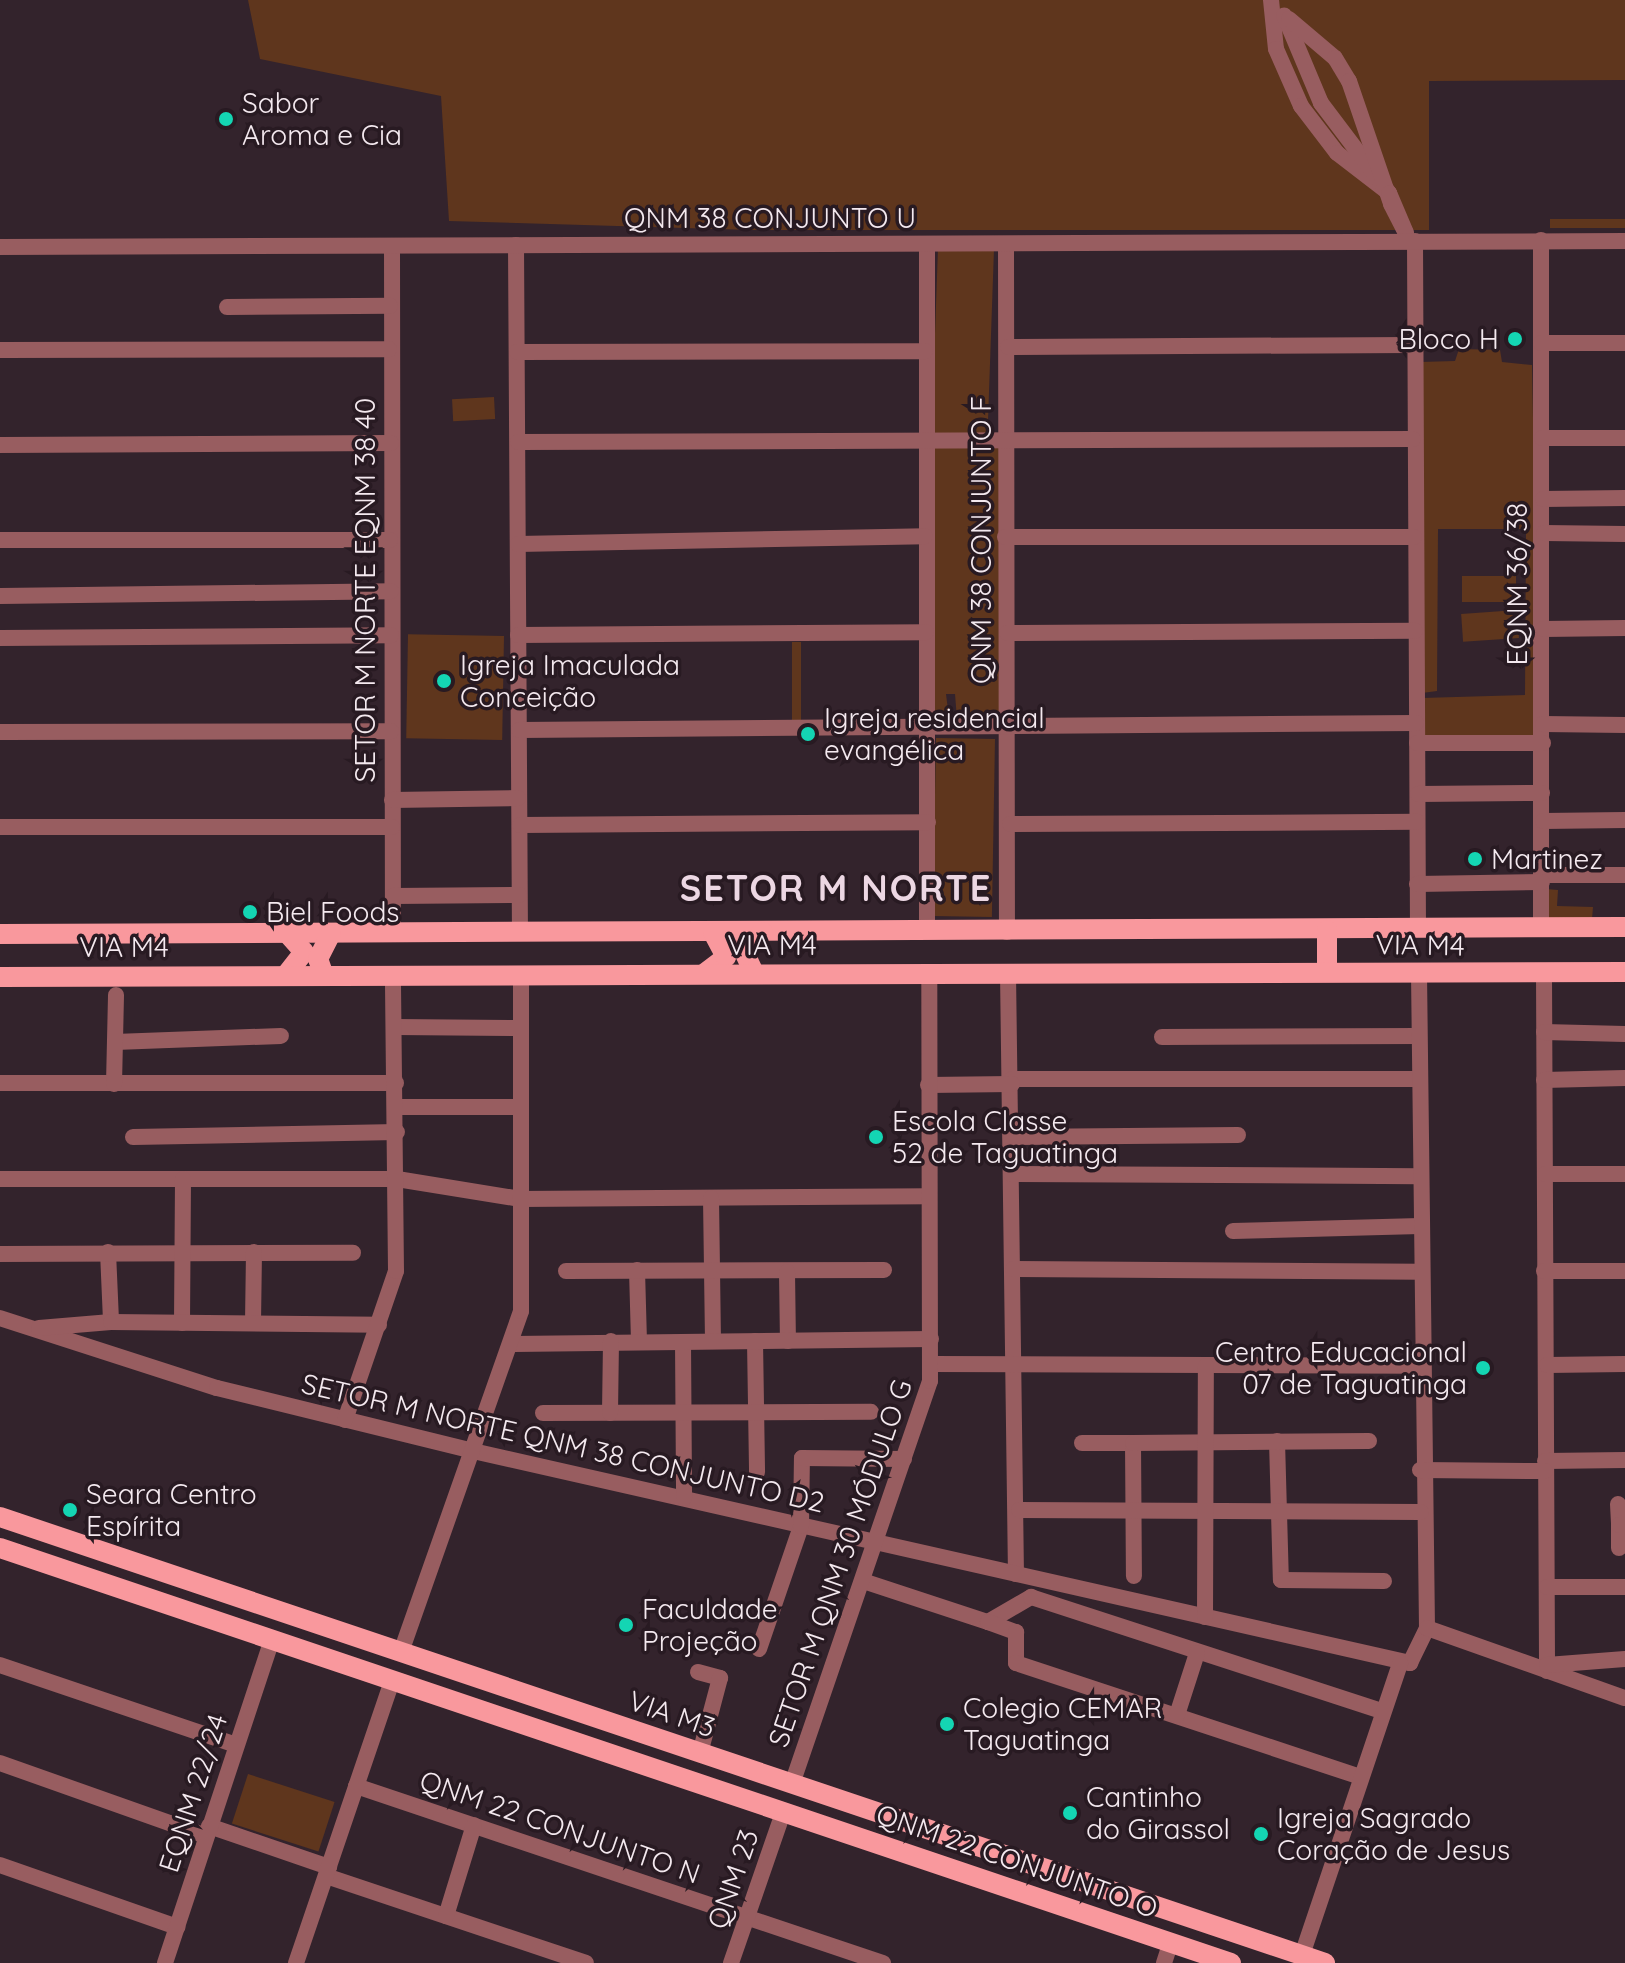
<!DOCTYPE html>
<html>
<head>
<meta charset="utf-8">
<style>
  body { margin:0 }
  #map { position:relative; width:1625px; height:1963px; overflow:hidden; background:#33232c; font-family:Quicksand,sans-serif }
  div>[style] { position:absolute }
  .green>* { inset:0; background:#5f361d; transform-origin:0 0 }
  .minor>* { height:16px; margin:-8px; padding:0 8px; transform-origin:8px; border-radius:8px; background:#985d60 }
  .major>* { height:20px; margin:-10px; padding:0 10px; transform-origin:10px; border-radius:10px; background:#f9989d }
  .dots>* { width:22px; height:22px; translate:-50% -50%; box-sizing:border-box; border:4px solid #281a22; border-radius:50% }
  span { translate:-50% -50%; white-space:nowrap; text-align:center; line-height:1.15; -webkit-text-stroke:7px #281a22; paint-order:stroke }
  .poi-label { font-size:28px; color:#f4e9ef }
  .left { translate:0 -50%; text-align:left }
  .right { translate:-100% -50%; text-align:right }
  .street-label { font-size:28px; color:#f4e9ef }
  .district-label { font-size:36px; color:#ecd7e3; font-weight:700; letter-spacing:2px }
</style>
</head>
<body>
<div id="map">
  <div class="green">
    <i style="clip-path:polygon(248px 0,1625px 0,1625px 80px,1429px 81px,1429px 230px,752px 230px,449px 221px,441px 96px,260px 59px)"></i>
    <i style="left:1550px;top:219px;width:75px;height:9px"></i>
    <i style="left:938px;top:248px;width:56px;height:185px;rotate:2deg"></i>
    <i style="clip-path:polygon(1459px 349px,1500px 350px,1502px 362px,1532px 365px,1539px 736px,1422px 736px,1422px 698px,1525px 695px,1526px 529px,1438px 529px,1437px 691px,1422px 693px,1420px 362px,1455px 361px)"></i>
    <i style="left:494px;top:397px;width:22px;height:42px;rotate:87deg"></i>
    <i style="clip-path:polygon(1001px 447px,1003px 718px,957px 719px,955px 694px,946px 694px,949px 718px,932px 718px,933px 448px)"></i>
    <i style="left:1462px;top:576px;width:54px;height:26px"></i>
    <i style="left:1517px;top:610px;width:28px;height:56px;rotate:86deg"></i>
    <i style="left:504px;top:636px;width:104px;height:96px;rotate:91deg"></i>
    <i style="left:792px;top:642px;width:9px;height:79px"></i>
    <i style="left:936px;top:738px;width:59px;height:178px;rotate:1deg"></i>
    <i style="clip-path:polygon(1546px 889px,1558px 890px,1557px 906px,1593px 907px,1592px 919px,1547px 918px)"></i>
    <i style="left:248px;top:1774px;width:91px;height:52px;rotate:18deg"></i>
  </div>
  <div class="minor">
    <i style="left:1271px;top:0;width:49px;rotate:84.2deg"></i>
    <i style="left:1276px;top:49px;width:62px;rotate:66.3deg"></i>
    <i style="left:1301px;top:106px;width:59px;rotate:52.5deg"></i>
    <i style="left:1337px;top:153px;width:66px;rotate:37.6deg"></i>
    <i style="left:1389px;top:193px;width:113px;rotate:-127.1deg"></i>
    <i style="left:1321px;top:103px;width:95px;rotate:-112.8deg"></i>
    <i style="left:1289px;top:19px;width:60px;rotate:40.3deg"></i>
    <i style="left:1335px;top:58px;width:27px;rotate:59deg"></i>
    <i style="left:1349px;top:81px;width:130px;rotate:71.1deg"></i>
    <i style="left:1391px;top:204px;width:33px;rotate:63deg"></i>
    <i style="left:1406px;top:233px;width:43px;rotate:-113deg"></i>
    <i style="left:1541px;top:240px;width:688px;rotate:90deg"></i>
    <i style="left:1415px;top:241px;width:688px;rotate:89.75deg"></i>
    <i style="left:927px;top:244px;width:687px;rotate:90deg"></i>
    <i style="left:1006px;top:244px;width:688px;rotate:89.92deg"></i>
    <i style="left:516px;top:245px;width:688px;rotate:89.67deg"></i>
    <i style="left:392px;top:246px;width:688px;rotate:89.92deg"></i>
    <i style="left:0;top:247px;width:1625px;rotate:-0.21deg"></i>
    <i style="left:227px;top:307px;width:163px;rotate:-0.4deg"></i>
    <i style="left:1541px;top:343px;width:84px"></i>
    <i style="left:1008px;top:347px;width:404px;rotate:-0.3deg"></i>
    <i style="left:0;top:350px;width:389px;rotate:-0.1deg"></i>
    <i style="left:517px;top:352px;width:408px;rotate:-0.1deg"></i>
    <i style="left:1542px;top:438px;width:83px"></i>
    <i style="left:518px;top:442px;width:895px;rotate:-0.19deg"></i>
    <i style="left:0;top:445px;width:391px;rotate:-0.3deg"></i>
    <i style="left:1543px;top:499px;width:82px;rotate:-0.7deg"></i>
    <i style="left:1544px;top:533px;width:81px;rotate:0.7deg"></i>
    <i style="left:1005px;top:537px;width:409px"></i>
    <i style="left:0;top:540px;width:390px"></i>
    <i style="left:518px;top:544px;width:407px;rotate:-1.1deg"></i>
    <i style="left:0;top:596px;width:391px;rotate:-0.7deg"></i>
    <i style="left:1543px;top:629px;width:82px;rotate:-0.7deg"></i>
    <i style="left:1007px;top:633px;width:408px;rotate:-0.3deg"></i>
    <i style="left:518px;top:635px;width:408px;rotate:-0.4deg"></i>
    <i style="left:0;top:638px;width:391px;rotate:-0.4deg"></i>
    <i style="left:1543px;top:724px;width:82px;rotate:0.7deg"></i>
    <i style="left:519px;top:730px;width:897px;rotate:-0.45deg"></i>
    <i style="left:0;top:732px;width:391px;rotate:-0.1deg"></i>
    <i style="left:1417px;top:743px;width:126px"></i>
    <i style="left:1418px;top:794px;width:124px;rotate:-0.5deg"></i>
    <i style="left:392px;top:800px;width:126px;rotate:-0.9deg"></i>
    <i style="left:1543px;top:821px;width:82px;rotate:-0.7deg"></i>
    <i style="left:1010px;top:824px;width:407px;rotate:-0.3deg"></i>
    <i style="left:520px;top:825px;width:408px;rotate:-0.4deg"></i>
    <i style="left:0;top:827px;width:392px"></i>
    <i style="left:1542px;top:875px;width:83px"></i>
    <i style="left:1417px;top:884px;width:125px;rotate:-0.9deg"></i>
    <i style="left:393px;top:896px;width:126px;rotate:-0.5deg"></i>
    <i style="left:1008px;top:973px;width:601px;rotate:89.24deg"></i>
    <i style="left:1544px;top:974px;width:697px;rotate:89.75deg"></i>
    <i style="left:395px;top:1027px;width:125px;rotate:0.5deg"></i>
    <i style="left:1544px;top:1032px;width:81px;rotate:1.4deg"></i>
    <i style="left:1162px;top:1037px;width:257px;rotate:-0.2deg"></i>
    <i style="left:115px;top:1042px;width:166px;rotate:-2.1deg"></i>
    <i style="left:1012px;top:1079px;width:407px"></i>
    <i style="left:1544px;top:1080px;width:81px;rotate:-1.4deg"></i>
    <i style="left:0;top:1083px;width:396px"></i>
    <i style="left:114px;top:1084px;width:89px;rotate:-88.7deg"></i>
    <i style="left:928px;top:1085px;width:84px;rotate:-0.7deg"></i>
    <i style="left:396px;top:1107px;width:124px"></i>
    <i style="left:133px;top:1137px;width:264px;rotate:-1.1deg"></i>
    <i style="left:1011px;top:1137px;width:227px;rotate:-0.5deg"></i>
    <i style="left:1011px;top:1174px;width:408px;rotate:0.3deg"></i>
    <i style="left:1545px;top:1174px;width:80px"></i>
    <i style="left:0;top:1179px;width:397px"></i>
    <i style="left:397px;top:1179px;width:125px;rotate:9.2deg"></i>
    <i style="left:520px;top:1199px;width:409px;rotate:-0.4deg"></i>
    <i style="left:711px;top:1198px;width:143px;rotate:89.2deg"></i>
    <i style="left:1233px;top:1231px;width:187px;rotate:-1.5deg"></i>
    <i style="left:108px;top:1252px;width:70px;rotate:87.5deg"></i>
    <i style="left:0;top:1254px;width:353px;rotate:-0.2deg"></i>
    <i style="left:1013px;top:1269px;width:407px;rotate:0.4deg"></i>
    <i style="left:637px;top:1270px;width:71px;rotate:88.4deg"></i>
    <i style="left:566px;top:1271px;width:318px;rotate:-0.2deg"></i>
    <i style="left:1544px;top:1271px;width:81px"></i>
    <i style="left:787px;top:1272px;width:69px;rotate:89.2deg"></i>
    <i style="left:0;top:1318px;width:228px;rotate:17.9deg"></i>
    <i style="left:217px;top:1388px;width:264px;rotate:13.8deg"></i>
    <i style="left:473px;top:1451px;width:961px;rotate:12.75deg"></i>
    <i style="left:1410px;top:1663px;width:39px;rotate:-64deg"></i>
    <i style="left:1427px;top:1628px;width:654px;rotate:-90.7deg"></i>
    <i style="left:182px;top:1323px;width:144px;rotate:-89.6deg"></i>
    <i style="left:253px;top:1323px;width:71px;rotate:-89.2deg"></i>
    <i style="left:39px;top:1328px;width:72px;rotate:-4.8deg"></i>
    <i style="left:111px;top:1322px;width:268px;rotate:0.6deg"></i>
    <i style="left:755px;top:1341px;width:131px;rotate:89.1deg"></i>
    <i style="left:683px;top:1342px;width:156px;rotate:89.6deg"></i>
    <i style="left:514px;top:1344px;width:417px;rotate:-0.7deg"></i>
    <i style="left:932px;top:1364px;width:488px;rotate:0.2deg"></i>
    <i style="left:1547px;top:1365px;width:78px;rotate:-0.7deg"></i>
    <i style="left:543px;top:1413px;width:328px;rotate:-0.2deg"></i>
    <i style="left:610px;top:1413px;width:72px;rotate:-89.2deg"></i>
    <i style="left:345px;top:1420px;width:157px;rotate:-71.1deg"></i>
    <i style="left:396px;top:1271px;width:295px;rotate:-90.6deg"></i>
    <i style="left:1277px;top:1441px;width:139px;rotate:88.4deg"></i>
    <i style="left:1281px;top:1580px;width:103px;rotate:0.6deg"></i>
    <i style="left:1082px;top:1443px;width:51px"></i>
    <i style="left:1133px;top:1443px;width:133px;rotate:89.6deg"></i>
    <i style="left:1133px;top:1443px;width:236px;rotate:-0.5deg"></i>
    <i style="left:1545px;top:1461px;width:80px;rotate:-0.7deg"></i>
    <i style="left:1420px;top:1470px;width:125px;rotate:0.5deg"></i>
    <i style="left:1618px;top:1504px;width:21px;rotate:87deg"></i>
    <i style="left:1019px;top:1510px;width:402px;rotate:0.3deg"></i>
    <i style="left:1619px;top:1548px;width:23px;rotate:-90deg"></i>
    <i style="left:1619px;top:1525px;width:6px"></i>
    <i style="left:863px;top:1581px;width:132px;rotate:18.2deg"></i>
    <i style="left:988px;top:1622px;width:50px;rotate:-30.2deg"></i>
    <i style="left:1031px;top:1597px;width:369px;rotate:18deg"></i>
    <i style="left:1547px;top:1587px;width:78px"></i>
    <i style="left:1205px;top:1617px;width:251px;rotate:-89.8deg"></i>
    <i style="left:988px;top:1622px;width:30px;rotate:20deg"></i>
    <i style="left:1016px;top:1632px;width:31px;rotate:90deg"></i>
    <i style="left:1016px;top:1663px;width:363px;rotate:18.3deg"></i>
    <i style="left:1427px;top:1628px;width:210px;rotate:19.5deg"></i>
    <i style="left:759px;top:1649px;width:130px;rotate:-71.1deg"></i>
    <i style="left:801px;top:1526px;width:68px;rotate:-89.2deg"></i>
    <i style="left:802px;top:1458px;width:102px;rotate:0.6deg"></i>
    <i style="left:401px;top:1652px;width:361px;rotate:-70.6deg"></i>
    <i style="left:521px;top:1311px;width:336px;rotate:-90deg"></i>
    <i style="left:0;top:1665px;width:249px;rotate:18.7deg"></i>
    <i style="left:1547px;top:1665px;width:78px;rotate:-4.4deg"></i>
    <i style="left:698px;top:1672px;width:23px;rotate:15deg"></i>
    <i style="left:720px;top:1678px;width:78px;rotate:104.9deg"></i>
    <i style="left:1177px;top:1715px;width:65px;rotate:-72.1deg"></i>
    <i style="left:0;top:1763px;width:219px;rotate:19.5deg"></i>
    <i style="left:792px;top:1784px;width:426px;rotate:-71.1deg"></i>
    <i style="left:930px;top:1381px;width:408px;rotate:-90.1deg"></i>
    <i style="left:356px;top:1786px;width:556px;rotate:18.57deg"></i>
    <i style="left:209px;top:1826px;width:127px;rotate:18.9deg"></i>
    <i style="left:0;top:1865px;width:188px;rotate:19.3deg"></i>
    <i style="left:326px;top:1876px;width:274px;rotate:18.5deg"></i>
    <i style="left:446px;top:1916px;width:95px;rotate:-72.9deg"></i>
    <i style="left:1302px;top:1955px;width:308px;rotate:-71.4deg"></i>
    <i style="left:165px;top:1963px;width:341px;rotate:-71.7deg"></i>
    <i style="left:296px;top:1963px;width:298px;rotate:-71.2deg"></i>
    <i style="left:731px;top:1963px;width:159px;rotate:-70.9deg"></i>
    <i style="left:1164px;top:1963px;width:22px;rotate:-72deg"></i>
  </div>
  <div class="major">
    <i style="left:0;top:934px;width:1625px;rotate:-0.25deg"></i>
    <i style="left:1327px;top:971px;width:41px;rotate:-90deg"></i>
    <i style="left:705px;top:973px;width:26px;rotate:-37deg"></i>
    <i style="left:726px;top:957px;width:27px;rotate:-118deg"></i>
    <i style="left:754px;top:973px;width:26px;rotate:-115deg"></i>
    <i style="left:743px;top:949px;width:26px;rotate:-40deg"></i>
    <i style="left:286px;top:975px;width:29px;rotate:-52deg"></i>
    <i style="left:304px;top:952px;width:24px;rotate:-132deg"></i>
    <i style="left:324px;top:976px;width:18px;rotate:-109deg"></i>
    <i style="left:318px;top:959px;width:28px;rotate:-63deg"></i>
    <i style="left:0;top:977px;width:1625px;rotate:-0.18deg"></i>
    <i style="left:0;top:1517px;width:1398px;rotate:18.6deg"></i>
    <i style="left:0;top:1548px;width:1299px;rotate:18.63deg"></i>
  </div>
  <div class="dots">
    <i style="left:226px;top:119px;background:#14d5b3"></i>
    <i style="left:1515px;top:339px;background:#14d5b3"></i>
    <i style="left:444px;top:681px;background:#14d5b3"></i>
    <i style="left:808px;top:734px;background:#14d5b3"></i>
    <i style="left:1475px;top:859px;background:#14d5b3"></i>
    <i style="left:250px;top:912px;background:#14d5b3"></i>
    <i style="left:876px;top:1137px;background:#14d5b3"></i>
    <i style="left:1483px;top:1368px;background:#14d5b3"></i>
    <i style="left:70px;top:1510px;background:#14d5b3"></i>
    <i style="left:626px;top:1625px;background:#14d5b3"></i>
    <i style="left:947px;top:1724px;background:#14d5b3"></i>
    <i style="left:1070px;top:1813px;background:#14d5b3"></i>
    <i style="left:1261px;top:1834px;background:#14d5b3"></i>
  </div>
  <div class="poi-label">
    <span class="left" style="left:242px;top:119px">Sabor<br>Aroma e Cia</span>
    <span class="right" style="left:1499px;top:339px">Bloco H</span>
    <span class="left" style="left:460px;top:681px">Igreja Imaculada<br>Conceição</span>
    <span class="left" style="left:824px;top:734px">Igreja residencial<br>evangélica</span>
    <span class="left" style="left:1491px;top:859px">Martinez</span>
    <span class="left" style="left:266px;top:912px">Biel Foods</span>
    <span class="left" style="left:892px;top:1137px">Escola Classe<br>52 de Taguatinga</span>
    <span class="right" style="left:1467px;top:1368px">Centro Educacional<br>07 de Taguatinga</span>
    <span class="left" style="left:86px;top:1510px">Seara Centro<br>Espírita</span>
    <span class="left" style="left:642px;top:1625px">Faculdade<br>Projeção</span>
    <span class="left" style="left:963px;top:1724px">Colegio CEMAR<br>Taguatinga</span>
    <span class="left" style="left:1086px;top:1813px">Cantinho<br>do Girassol</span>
    <span class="left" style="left:1277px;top:1834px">Igreja Sagrado<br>Coração de Jesus</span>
  </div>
  <div class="street-label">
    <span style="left:770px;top:218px">QNM 38 CONJUNTO U</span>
    <span style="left:981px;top:540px;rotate:-90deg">QNM 38 CONJUNTO F</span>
    <span style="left:1517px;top:584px;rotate:-90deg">EQNM 36/38</span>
    <span style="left:365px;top:590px;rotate:-90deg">SETOR M NORTE EQNM 38 40</span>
    <span style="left:772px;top:945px">VIA M4</span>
    <span style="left:1420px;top:945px;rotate:1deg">VIA M4</span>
    <span style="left:124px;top:947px">VIA M4</span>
    <span style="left:563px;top:1443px;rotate:13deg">SETOR M NORTE QNM 38 CONJUNTO D2</span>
    <span style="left:840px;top:1563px;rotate:-71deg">SETOR M QNM 30 MÓDULO G</span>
    <span style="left:672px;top:1714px;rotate:19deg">VIA M3</span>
    <span style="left:193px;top:1793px;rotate:-72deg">EQNM 22/24</span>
    <span style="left:560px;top:1827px;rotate:19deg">QNM 22 CONJUNTO N</span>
    <span style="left:1017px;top:1861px;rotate:19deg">QNM 22 CONJUNTO O</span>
    <span style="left:733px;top:1879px;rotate:-71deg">QNM 23</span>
  </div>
  <div class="district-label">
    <span style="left:836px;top:888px">SETOR M NORTE</span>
  </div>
</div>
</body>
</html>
